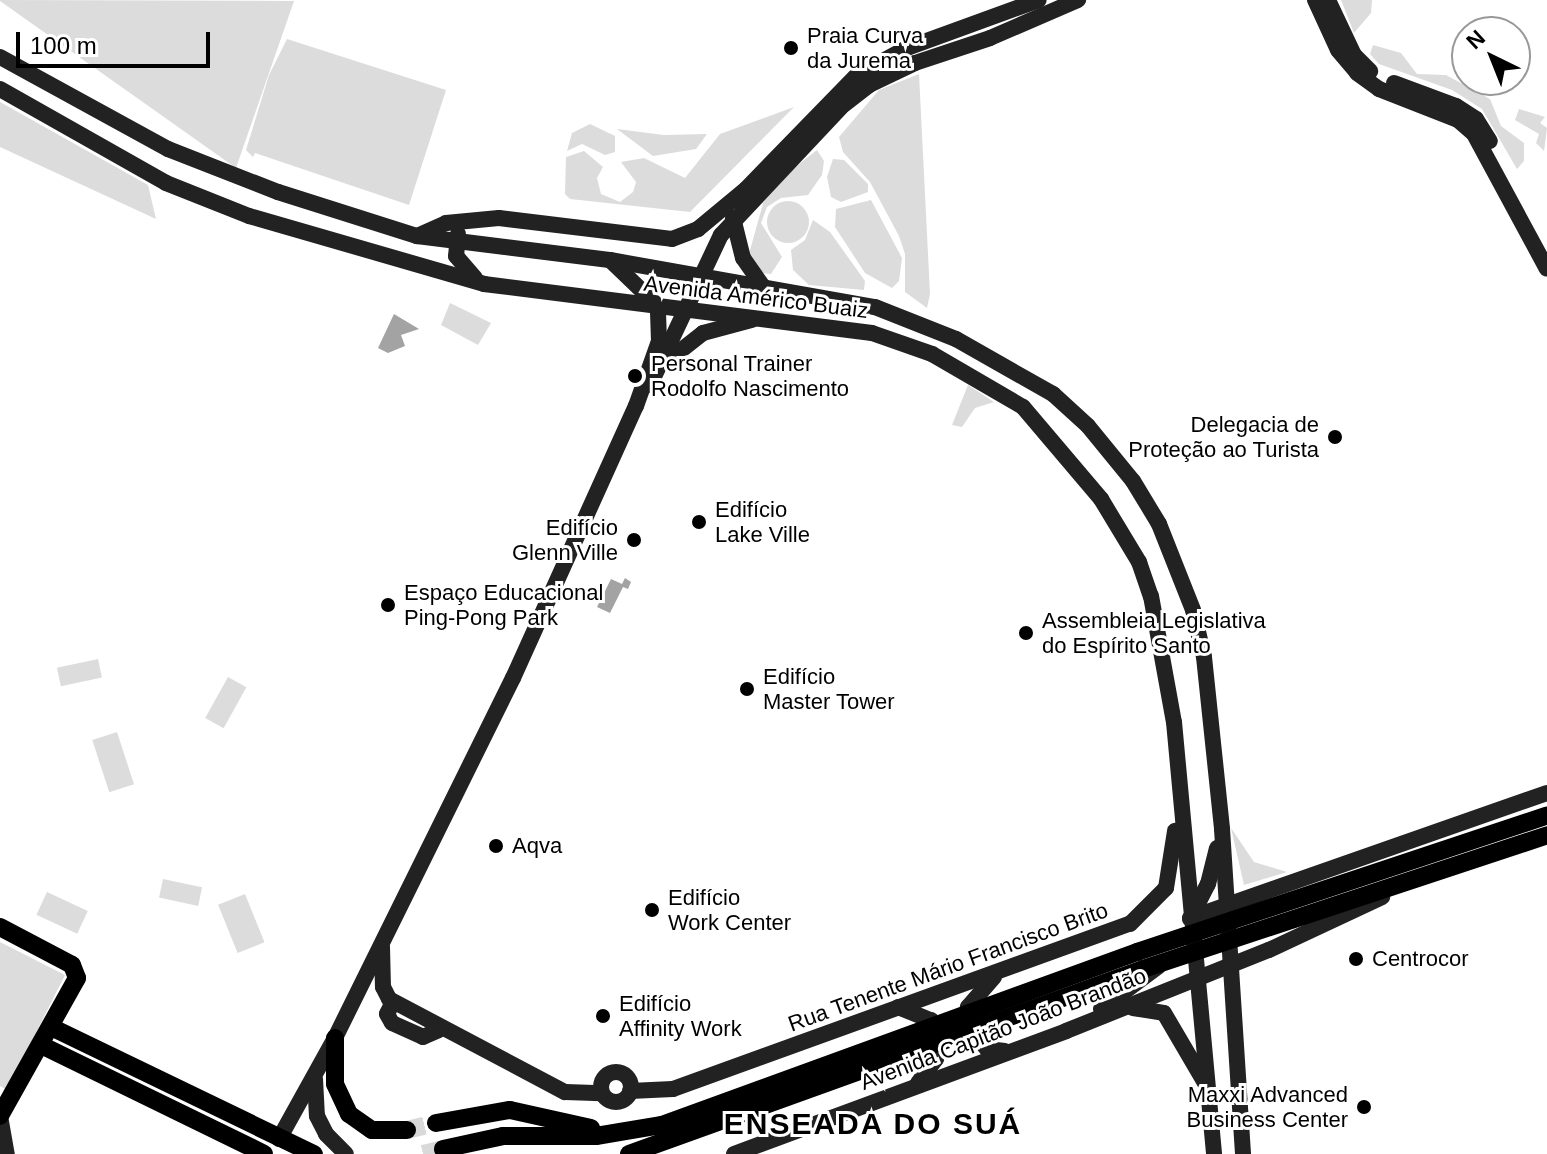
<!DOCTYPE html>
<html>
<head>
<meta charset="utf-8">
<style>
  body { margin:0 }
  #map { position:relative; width:1547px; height:1154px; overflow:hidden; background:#fff; font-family:Arial,sans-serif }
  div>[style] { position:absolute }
  .green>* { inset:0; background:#dcdcdc; transform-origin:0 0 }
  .round { border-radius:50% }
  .water>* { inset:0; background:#a3a3a3 }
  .primary-tunnel>* { height:18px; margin-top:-9px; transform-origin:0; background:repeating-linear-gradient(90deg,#d9d9d9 0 18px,transparent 0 27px) }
  .secondary>* { height:16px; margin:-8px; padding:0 8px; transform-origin:8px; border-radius:8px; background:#222 }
  .secondary>.ring { margin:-8px; padding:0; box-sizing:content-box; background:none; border:16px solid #222; border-radius:50% }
  .primary>* { height:18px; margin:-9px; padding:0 9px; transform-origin:9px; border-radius:9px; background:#000 }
  .dots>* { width:22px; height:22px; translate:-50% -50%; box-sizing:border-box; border:4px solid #fff; border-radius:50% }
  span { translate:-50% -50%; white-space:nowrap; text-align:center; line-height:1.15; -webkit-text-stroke:6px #fff; paint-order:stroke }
  .poi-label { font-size:22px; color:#000 }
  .left { translate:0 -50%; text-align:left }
  .right { translate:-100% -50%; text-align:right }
  .street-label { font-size:22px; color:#000 }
  .district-label { font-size:30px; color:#000; font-weight:700; letter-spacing:2px }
  .north { position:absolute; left:1451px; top:16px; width:80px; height:80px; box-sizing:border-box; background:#fff; border:2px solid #999; border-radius:50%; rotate:317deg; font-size:22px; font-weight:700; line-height:32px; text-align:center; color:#000 }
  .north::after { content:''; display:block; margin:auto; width:28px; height:36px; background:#000; clip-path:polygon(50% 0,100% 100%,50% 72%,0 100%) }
  .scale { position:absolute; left:16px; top:32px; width:194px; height:36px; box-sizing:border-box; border:4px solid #000; border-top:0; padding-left:10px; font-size:24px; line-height:28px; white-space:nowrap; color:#000; -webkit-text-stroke:6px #fff; paint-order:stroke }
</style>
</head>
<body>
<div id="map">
  <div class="green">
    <i style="clip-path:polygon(1341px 0,1372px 0,1371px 13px,1354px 33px)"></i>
    <i style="clip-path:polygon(0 1px,0 0,294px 1px,236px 168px)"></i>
    <i style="clip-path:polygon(287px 39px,446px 90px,409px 205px,255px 153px,253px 157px,246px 150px,269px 75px)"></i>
    <i style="clip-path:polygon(1373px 45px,1401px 53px,1417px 74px,1446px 75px,1490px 99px,1501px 126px,1524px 143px,1524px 161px,1517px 169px,1482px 109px,1452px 90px,1379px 64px,1370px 54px)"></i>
    <i style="clip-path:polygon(919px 74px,930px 294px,927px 308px,905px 292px,905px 254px,899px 236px,870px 182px,843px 152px,839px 137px,879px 90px)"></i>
    <i style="clip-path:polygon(0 102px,148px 185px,156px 219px,0 147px)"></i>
    <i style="clip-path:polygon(794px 107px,690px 212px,570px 199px,565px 194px,566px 157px,584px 151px,603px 167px,597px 178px,601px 194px,620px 202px,633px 192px,636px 182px,621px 162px,644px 158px,685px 178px,720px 134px)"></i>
    <i style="clip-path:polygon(1519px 109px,1545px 117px,1540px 123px,1547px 128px,1544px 151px,1536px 143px,1539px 134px,1515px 120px)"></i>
    <i style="clip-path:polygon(590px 124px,615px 136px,615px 152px,605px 155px,582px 144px,567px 151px,572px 133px)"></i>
    <i style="clip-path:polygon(617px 129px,664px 135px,707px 134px,696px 149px,653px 156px)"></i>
    <i style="clip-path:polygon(817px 150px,824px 161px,822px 175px,808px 195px,781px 198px,767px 207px,761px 223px,782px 257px,771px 274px,758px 273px,749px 254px,767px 189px)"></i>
    <i style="clip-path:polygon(833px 159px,844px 160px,868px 184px,868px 192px,841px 202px,831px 197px,827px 177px)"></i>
    <i style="clip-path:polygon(871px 200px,902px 258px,899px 281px,892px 288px,865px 273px,835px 227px,836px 209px)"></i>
    <i class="round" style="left:767px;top:201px;width:42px;height:42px"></i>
    <i style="clip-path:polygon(813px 220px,830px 232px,865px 281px,864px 290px,809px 285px,793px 270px,791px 250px,805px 240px)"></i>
    <i style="clip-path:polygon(450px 303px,491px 323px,478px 345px,441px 325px)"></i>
    <i style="clip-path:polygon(968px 385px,994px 402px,975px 408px,962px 427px,952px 425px)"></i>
    <i style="left:98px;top:659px;width:19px;height:42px;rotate:78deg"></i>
    <i style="left:228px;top:677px;width:21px;height:47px;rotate:29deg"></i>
    <i style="left:117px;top:732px;width:55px;height:26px;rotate:72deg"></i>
    <i style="clip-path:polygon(1231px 828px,1254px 862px,1287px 872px,1244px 885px)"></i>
    <i style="left:163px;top:879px;width:40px;height:19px;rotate:12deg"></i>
    <i style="left:47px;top:892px;width:45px;height:25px;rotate:25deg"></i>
    <i style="left:245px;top:894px;width:52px;height:29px;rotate:68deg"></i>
    <i style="clip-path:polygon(0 942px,65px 975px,7px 1090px,0 1086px)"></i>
  </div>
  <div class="water">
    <i style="clip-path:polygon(394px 314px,419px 329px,401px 335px,405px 346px,388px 353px,378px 348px)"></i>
    <i style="clip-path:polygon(625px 578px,631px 582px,628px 589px,623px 587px,610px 613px,597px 607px,611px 579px,622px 584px)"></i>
  </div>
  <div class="primary-tunnel">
    <i style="left:407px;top:1130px;width:30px;rotate:-14deg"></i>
    <i style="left:423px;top:1154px;width:21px;rotate:-14deg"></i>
  </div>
  <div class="secondary">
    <i style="left:1315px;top:0;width:55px;rotate:65.3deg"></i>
    <i style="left:1338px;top:50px;width:30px;rotate:50deg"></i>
    <i style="left:1357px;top:73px;width:27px;rotate:36deg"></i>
    <i style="left:1379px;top:89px;width:85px;rotate:21.4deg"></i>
    <i style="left:1458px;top:120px;width:21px;rotate:41deg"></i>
    <i style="left:1474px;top:134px;width:153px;rotate:61.6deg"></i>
    <i style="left:1328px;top:0;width:61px;rotate:64.7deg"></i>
    <i style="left:1354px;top:55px;width:23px;rotate:45deg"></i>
    <i style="left:0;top:57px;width:192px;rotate:28.7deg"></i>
    <i style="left:168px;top:149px;width:118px;rotate:21.4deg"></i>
    <i style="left:278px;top:192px;width:146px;rotate:17.6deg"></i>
    <i style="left:417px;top:236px;width:194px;rotate:7.1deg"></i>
    <i style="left:610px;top:260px;width:269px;rotate:10.1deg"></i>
    <i style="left:875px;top:307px;width:87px;rotate:21.6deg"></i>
    <i style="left:956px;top:339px;width:112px;rotate:29.6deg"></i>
    <i style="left:1053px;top:394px;width:47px;rotate:42.4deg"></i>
    <i style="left:1088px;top:426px;width:71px;rotate:50.7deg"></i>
    <i style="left:1133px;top:481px;width:50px;rotate:58.8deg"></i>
    <i style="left:1159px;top:524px;width:92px;rotate:68.4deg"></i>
    <i style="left:1193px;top:610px;width:48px;rotate:76.8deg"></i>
    <i style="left:1204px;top:657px;width:173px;rotate:84deg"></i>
    <i style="left:1222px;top:829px;width:326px;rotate:86.3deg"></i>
    <i style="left:1394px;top:83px;width:66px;rotate:20.4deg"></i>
    <i style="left:1456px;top:106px;width:24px;rotate:33deg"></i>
    <i style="left:1476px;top:119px;width:26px;rotate:58deg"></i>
    <i style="left:0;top:89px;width:191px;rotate:29.5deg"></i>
    <i style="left:166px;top:183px;width:89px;rotate:21.7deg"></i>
    <i style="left:249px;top:216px;width:245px;rotate:16.1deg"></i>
    <i style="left:484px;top:284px;width:391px;rotate:7.2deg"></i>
    <i style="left:872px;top:333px;width:64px;rotate:19.3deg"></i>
    <i style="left:932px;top:354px;width:105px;rotate:30.2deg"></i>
    <i style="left:1023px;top:407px;width:121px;rotate:49.7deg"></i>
    <i style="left:1101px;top:499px;width:74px;rotate:58.9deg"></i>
    <i style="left:1139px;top:562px;width:36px;rotate:71deg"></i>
    <i style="left:1151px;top:596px;width:128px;rotate:79.7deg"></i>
    <i style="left:1174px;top:722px;width:434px;rotate:84.7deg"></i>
    <i style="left:733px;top:218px;width:41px;rotate:76deg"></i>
    <i style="left:743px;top:258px;width:38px;rotate:55deg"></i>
    <i style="left:458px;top:234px;width:22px;rotate:95deg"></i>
    <i style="left:456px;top:256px;width:29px;rotate:49deg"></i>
    <i style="left:417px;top:236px;width:32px;rotate:-24deg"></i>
    <i style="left:446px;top:223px;width:53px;rotate:-5.4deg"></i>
    <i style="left:499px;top:218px;width:174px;rotate:6.9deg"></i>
    <i style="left:672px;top:239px;width:28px;rotate:-21deg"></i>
    <i style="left:698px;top:229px;width:62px;rotate:-39.8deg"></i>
    <i style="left:746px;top:189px;width:159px;rotate:-45.8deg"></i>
    <i style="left:857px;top:75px;width:57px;rotate:-28.4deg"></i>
    <i style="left:907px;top:48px;width:140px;rotate:-20deg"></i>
    <i style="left:610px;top:260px;width:66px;rotate:43.8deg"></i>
    <i style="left:670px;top:359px;width:42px;rotate:-38.2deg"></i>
    <i style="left:703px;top:333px;width:51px;rotate:-14.9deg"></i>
    <i style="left:650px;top:385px;width:166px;rotate:-64.7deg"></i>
    <i style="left:721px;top:235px;width:175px;rotate:-46.8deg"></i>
    <i style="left:841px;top:107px;width:36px;rotate:-38deg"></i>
    <i style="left:869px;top:85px;width:51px;rotate:-25.6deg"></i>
    <i style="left:915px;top:63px;width:79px;rotate:-18.4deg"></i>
    <i style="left:990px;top:38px;width:96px;rotate:-23.4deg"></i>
    <i style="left:1190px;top:918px;width:378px;rotate:-19.3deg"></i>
    <i style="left:1190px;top:919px;width:39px;rotate:-63deg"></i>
    <i style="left:1208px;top:884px;width:37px;rotate:-76deg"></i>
    <i style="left:382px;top:947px;width:40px;rotate:88.6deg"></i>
    <i style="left:383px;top:987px;width:13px;rotate:63deg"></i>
    <i style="left:389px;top:999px;width:199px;rotate:27.9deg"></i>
    <i style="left:565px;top:1092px;width:37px;rotate:2deg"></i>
    <i style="left:994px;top:977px;width:40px;rotate:131deg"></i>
    <i style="left:968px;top:1007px;width:18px;rotate:93deg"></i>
    <i style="left:967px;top:1025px;width:31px;rotate:50deg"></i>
    <i style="left:987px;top:1049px;width:18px;rotate:6deg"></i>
    <i style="left:393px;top:1002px;width:13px;rotate:117deg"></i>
    <i style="left:387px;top:1014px;width:10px;rotate:61deg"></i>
    <i style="left:392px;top:1023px;width:34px;rotate:24deg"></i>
    <i style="left:423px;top:1037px;width:17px;rotate:-24deg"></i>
    <i style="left:898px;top:1007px;width:35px;rotate:22deg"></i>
    <i style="left:931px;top:1020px;width:21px;rotate:71deg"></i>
    <i style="left:938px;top:1040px;width:19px;rotate:96deg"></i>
    <i style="left:936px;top:1059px;width:30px;rotate:127deg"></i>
    <i style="left:1133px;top:1008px;width:31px;rotate:9deg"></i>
    <i style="left:1164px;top:1013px;width:81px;rotate:59.6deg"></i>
    <i style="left:1101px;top:1009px;width:72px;rotate:-36.6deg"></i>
    <i class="ring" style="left:601px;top:1072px;width:14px;height:14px"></i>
    <i style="left:315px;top:1079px;width:37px;rotate:87deg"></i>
    <i style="left:317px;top:1116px;width:20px;rotate:63deg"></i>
    <i style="left:326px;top:1134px;width:28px;rotate:45deg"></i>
    <i style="left:630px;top:1091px;width:43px;rotate:-2.7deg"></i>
    <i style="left:673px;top:1089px;width:486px;rotate:-19.9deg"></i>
    <i style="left:1130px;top:924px;width:51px;rotate:-45deg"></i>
    <i style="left:1166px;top:888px;width:58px;rotate:-81deg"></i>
    <i style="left:0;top:1116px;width:39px;rotate:80deg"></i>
    <i style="left:279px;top:1139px;width:115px;rotate:-61deg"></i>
    <i style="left:335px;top:1038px;width:402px;rotate:-63.7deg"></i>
    <i style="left:513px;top:678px;width:299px;rotate:-65.7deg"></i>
    <i style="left:636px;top:406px;width:69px;rotate:-70.5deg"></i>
    <i style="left:659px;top:341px;width:35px;rotate:-92deg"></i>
    <i style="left:734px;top:1154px;width:354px;rotate:-20.3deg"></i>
    <i style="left:1066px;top:1031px;width:219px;rotate:-21.8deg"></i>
    <i style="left:1269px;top:950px;width:125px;rotate:-25.1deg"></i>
  </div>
  <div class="primary">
    <i style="left:0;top:927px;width:81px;rotate:27.8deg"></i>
    <i style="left:72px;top:965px;width:14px;rotate:69deg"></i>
    <i style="left:77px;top:978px;width:158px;rotate:119.2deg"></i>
    <i style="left:51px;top:1027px;width:292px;rotate:25.8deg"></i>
    <i style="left:335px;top:1038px;width:46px;rotate:90deg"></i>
    <i style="left:335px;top:1084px;width:33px;rotate:65deg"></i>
    <i style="left:349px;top:1114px;width:28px;rotate:35deg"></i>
    <i style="left:372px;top:1130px;width:35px"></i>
    <i style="left:41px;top:1045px;width:248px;rotate:26deg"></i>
    <i style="left:436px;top:1123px;width:75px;rotate:-10deg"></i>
    <i style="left:510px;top:1110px;width:83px;rotate:12.5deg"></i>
    <i style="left:443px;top:1149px;width:61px;rotate:-12.2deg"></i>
    <i style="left:503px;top:1136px;width:93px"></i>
    <i style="left:596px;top:1136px;width:67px;rotate:-9.5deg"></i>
    <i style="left:662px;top:1125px;width:506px;rotate:-20.01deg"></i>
    <i style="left:1137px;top:952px;width:432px;rotate:-18.4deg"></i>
    <i style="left:629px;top:1154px;width:546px;rotate:-19.79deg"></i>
    <i style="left:1143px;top:969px;width:426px;rotate:-18.3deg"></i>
  </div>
  <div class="dots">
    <i style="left:791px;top:48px;background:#000"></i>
    <i style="left:635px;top:376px;background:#000"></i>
    <i style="left:1335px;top:437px;background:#000"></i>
    <i style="left:699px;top:522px;background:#000"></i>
    <i style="left:634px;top:540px;background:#000"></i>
    <i style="left:388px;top:605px;background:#000"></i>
    <i style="left:1026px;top:633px;background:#000"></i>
    <i style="left:747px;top:689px;background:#000"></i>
    <i style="left:496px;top:846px;background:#000"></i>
    <i style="left:652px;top:910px;background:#000"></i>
    <i style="left:1356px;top:959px;background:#000"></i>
    <i style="left:603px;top:1016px;background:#000"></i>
    <i style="left:1364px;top:1107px;background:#000"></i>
  </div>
  <div class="poi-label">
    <span class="left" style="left:807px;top:48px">Praia Curva<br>da Jurema</span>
    <span class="left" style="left:651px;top:376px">Personal Trainer<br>Rodolfo Nascimento</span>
    <span class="right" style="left:1319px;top:437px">Delegacia de<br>Proteção ao Turista</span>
    <span class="left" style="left:715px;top:522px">Edifício<br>Lake Ville</span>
    <span class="right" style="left:618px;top:540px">Edifício<br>Glenn Ville</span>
    <span class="left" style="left:404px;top:605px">Espaço Educacional<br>Ping-Pong Park</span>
    <span class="left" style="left:1042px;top:633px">Assembleia Legislativa<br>do Espírito Santo</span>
    <span class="left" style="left:763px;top:689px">Edifício<br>Master Tower</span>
    <span class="left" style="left:512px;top:846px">Aqva</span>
    <span class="left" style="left:668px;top:910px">Edifício<br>Work Center</span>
    <span class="left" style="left:1372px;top:959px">Centrocor</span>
    <span class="left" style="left:619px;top:1016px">Edifício<br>Affinity Work</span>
    <span class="right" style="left:1348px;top:1107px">Maxxi Advanced<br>Business Center</span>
  </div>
  <div class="street-label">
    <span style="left:756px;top:297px;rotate:7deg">Avenida Américo Buaiz</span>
    <span style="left:948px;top:967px;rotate:-20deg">Rua Tenente Mário Francisco Brito</span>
    <span style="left:1003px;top:1029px;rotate:-21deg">Avenida Capitão João Brandão</span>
  </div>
  <div class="district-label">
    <span style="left:873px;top:1124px">ENSEADA DO SUÁ</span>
  </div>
  <div class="north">N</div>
  <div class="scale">100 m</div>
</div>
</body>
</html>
